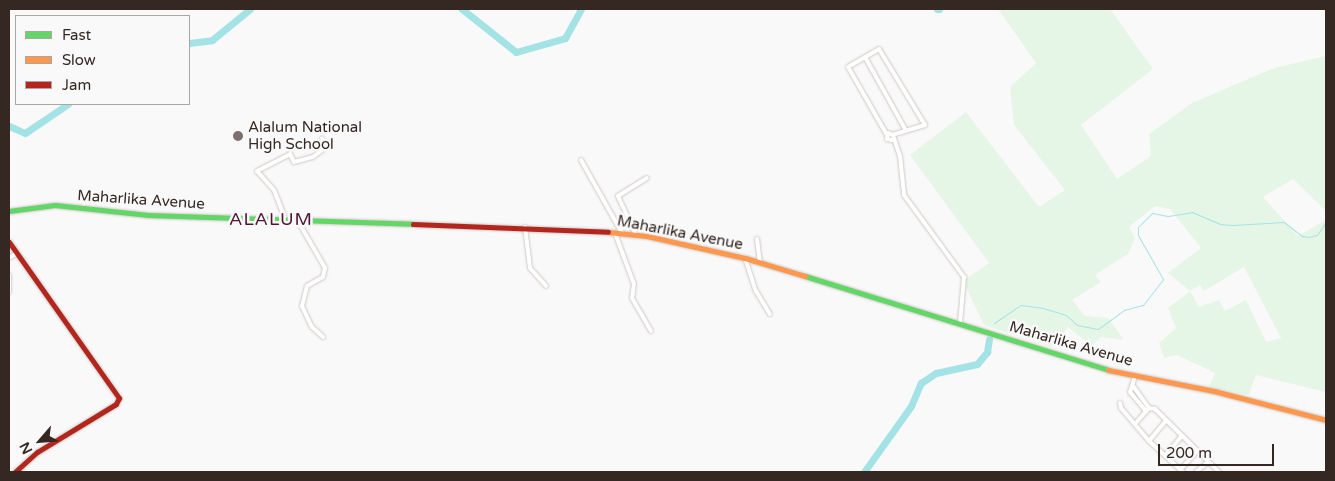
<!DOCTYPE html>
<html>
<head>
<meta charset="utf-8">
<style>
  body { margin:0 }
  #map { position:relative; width:1335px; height:481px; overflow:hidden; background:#f9f9f9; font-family:"Varela Round",sans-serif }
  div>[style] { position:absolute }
  .green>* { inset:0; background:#e6f6e6 }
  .stream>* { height:1px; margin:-0.5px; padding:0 0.5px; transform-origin:0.5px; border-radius:0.5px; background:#a4e3e5 }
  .river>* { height:7px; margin:-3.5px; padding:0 3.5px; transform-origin:3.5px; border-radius:3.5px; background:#a4e3e5 }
  .roads { filter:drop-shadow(0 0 1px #cfc9c6) drop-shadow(0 0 1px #cfc9c6) }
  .street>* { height:4px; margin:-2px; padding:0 2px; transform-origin:2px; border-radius:2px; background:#fefefe }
  .fast>* { height:5px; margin:-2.5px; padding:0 2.5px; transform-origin:2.5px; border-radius:2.5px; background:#63d668 }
  .slow>* { height:5px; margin:-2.5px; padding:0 2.5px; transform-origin:2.5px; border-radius:2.5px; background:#ff974d }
  .jam>* { height:5px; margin:-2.5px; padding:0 2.5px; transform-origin:2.5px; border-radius:2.5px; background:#b3261e }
  .dots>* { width:14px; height:14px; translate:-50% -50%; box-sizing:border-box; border:2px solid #f9f9f9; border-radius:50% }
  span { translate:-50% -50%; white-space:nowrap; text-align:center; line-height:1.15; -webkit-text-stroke:5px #f9f9f9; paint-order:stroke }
  .poi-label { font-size:15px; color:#352722 }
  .left { translate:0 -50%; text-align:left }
  .street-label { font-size:15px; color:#352722 }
  .quarter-label { font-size:18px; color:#511233; letter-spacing:1px }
  .frame { position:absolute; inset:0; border:10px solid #352722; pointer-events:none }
  .legend { position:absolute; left:15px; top:15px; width:175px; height:90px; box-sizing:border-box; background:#f9f9f9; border:1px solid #aba5a3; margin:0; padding:6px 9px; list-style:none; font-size:15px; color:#352722 }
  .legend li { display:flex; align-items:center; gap:10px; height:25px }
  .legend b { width:25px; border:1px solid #aba5a3 }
  .north { position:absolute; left:15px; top:416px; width:50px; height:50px; -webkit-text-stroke:4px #f9f9f9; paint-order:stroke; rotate:243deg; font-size:14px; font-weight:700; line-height:20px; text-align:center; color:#352722 }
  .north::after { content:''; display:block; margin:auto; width:18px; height:22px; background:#352722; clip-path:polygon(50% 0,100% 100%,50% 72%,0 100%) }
  .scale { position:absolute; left:1158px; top:444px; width:116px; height:22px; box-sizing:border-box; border:2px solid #352722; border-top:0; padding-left:6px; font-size:15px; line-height:18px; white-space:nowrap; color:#352722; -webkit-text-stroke:4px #f9f9f9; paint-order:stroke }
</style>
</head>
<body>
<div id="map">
  <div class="green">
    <i style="clip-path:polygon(evenodd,998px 9px,1110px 9px,1153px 69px,1081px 125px,1117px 179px,1151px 156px,1149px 134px,1192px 103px,1274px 68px,1326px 56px,1326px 211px,1293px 179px,1263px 197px,1298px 236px,1326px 220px,1326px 392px,1256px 375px,1249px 395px,1209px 387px,1215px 373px,1177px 355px,1164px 358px,1159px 343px,1176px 328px,1168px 308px,1190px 291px,1168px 273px,1201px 248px,1170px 209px,1155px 206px,1129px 227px,1135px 239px,1128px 254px,1095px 275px,1101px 282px,1072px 300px,1085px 316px,1108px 318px,1124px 340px,1101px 337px,1091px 346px,1068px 327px,1052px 347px,984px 325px,963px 281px,989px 263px,910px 155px,966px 112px,1039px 207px,1065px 190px,1014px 125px,1010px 87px,1036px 63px,998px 9px,1244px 267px,1281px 338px,1266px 342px,1246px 300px,1225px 311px,1219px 300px,1199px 307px,1190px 291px,1200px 285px,1204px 291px,1244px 267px)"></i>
  </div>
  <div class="stream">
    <i style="left:994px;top:323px;width:32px;rotate:-34deg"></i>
    <i style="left:1021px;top:305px;width:22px;rotate:8deg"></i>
    <i style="left:1043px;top:308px;width:24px;rotate:17deg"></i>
    <i style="left:1066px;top:315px;width:15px;rotate:42deg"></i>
    <i style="left:1077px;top:325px;width:21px;rotate:11deg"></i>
    <i style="left:1098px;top:329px;width:32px;rotate:-36deg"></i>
    <i style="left:1124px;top:310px;width:20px;rotate:-15deg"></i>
    <i style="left:1143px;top:305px;width:33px;rotate:-52deg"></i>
    <i style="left:1163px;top:279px;width:51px;rotate:-119.6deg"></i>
    <i style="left:1138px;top:235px;width:8px;rotate:-90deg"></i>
    <i style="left:1138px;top:227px;width:20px;rotate:-45deg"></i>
    <i style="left:1152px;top:213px;width:16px;rotate:11deg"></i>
    <i style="left:1168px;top:216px;width:24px;rotate:-9deg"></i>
    <i style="left:1192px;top:212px;width:30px;rotate:23deg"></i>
    <i style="left:1220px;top:224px;width:12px;rotate:5deg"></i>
    <i style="left:1232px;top:225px;width:52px;rotate:-3.3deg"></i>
    <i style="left:1284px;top:222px;width:23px;rotate:38deg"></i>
    <i style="left:1302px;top:236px;width:7px;rotate:8deg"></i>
    <i style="left:1309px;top:237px;width:8px;rotate:-14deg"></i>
    <i style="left:1317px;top:235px;width:16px;rotate:-55deg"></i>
  </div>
  <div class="river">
    <i style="left:462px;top:9px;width:69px;rotate:38.5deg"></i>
    <i style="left:516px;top:52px;width:51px;rotate:-15.9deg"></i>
    <i style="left:565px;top:38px;width:33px;rotate:-61deg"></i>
    <i style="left:937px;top:9px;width:2px"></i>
    <i style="left:189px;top:43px;width:23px;rotate:-7deg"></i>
    <i style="left:212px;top:40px;width:49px;rotate:-39.2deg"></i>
    <i style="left:9px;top:126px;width:17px;rotate:24deg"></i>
    <i style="left:25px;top:133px;width:52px;rotate:-34deg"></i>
    <i style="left:864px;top:472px;width:81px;rotate:-54.5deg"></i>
    <i style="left:911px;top:406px;width:25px;rotate:-67deg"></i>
    <i style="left:921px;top:383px;width:18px;rotate:-34deg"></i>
    <i style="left:936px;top:373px;width:42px;rotate:-12.4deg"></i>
    <i style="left:977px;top:364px;width:16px;rotate:-50deg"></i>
    <i style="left:987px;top:352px;width:13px;rotate:-81deg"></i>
  </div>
  <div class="roads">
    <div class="street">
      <i style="left:865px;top:57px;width:82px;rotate:60.9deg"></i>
      <i style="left:887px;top:135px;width:78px;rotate:-119.8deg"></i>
      <i style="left:848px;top:67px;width:36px;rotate:-30deg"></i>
      <i style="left:879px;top:49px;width:89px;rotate:58.8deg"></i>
      <i style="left:925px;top:125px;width:34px;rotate:163deg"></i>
      <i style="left:892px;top:140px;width:5px;rotate:-169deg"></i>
      <i style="left:887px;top:139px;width:6px;rotate:-81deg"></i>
      <i style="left:888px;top:133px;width:5px;rotate:22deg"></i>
      <i style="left:893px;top:135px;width:22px;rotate:72deg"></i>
      <i style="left:900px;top:156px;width:39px;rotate:84deg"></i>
      <i style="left:904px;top:195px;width:102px;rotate:53.8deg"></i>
      <i style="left:964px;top:277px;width:47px;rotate:94.9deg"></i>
      <i style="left:581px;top:160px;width:84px;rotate:60.7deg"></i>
      <i style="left:286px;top:221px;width:33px;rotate:-111deg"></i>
      <i style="left:274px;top:190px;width:25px;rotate:-132deg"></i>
      <i style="left:257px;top:171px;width:37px;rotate:-27deg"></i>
      <i style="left:290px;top:154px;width:9px;rotate:63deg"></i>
      <i style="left:294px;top:162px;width:20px;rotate:-15deg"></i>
      <i style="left:313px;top:157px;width:15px;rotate:-37deg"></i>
      <i style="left:325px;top:148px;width:10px;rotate:-107deg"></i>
      <i style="left:298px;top:221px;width:54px;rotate:60.1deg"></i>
      <i style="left:325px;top:268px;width:9px;rotate:103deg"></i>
      <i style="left:323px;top:277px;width:18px;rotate:151deg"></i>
      <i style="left:307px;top:286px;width:21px;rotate:104deg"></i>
      <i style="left:302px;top:306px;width:23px;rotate:65deg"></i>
      <i style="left:312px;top:327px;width:15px;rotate:42deg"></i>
      <i style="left:525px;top:227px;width:41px;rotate:83deg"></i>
      <i style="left:530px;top:268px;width:24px;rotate:48deg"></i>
      <i style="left:615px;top:233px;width:54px;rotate:69.6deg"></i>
      <i style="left:634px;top:284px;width:14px;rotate:98deg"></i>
      <i style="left:632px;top:298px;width:38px;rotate:60deg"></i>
      <i style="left:636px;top:235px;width:43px;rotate:-114.8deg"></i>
      <i style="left:618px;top:196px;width:34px;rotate:-32deg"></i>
      <i style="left:757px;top:239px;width:23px;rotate:83deg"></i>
      <i style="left:9px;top:258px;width:9px;rotate:-32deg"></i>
      <i style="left:745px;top:258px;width:35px;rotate:72deg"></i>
      <i style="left:756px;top:291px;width:27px;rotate:59deg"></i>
      <i style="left:9px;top:275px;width:17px;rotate:90deg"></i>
      <i style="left:1135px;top:376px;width:17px;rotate:107deg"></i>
      <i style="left:1130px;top:392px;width:25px;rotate:50deg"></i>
      <i style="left:1133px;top:386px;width:27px;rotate:54deg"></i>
      <i style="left:1120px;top:403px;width:5px;rotate:79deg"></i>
      <i style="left:1121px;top:408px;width:43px;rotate:49.7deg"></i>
      <i style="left:1149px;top:441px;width:46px;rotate:42.4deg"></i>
      <i style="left:1135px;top:424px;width:21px;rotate:-49deg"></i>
      <i style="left:1149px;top:408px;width:6px;rotate:9deg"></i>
      <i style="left:1155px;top:409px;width:90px;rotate:44.5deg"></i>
      <i style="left:1149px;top:441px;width:26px;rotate:-50deg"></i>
      <i style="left:1165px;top:456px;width:26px;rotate:-50deg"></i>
      <i style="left:1180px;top:470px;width:25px;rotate:-48deg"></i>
      <i style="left:1196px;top:472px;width:16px;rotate:-40deg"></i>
    </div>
    <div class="fast">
      <i style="left:9px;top:211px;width:46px;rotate:-7.4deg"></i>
      <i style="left:55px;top:205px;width:94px;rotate:6.1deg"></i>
      <i style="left:148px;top:215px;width:265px;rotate:1.9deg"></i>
      <i style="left:805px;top:276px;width:317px;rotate:17.2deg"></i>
    </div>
    <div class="slow">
      <i style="left:608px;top:232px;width:39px;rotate:6deg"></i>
      <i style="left:647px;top:236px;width:100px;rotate:12.7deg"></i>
      <i style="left:745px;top:258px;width:63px;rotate:16.7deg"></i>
      <i style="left:1108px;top:370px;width:108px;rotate:11.2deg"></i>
      <i style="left:1214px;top:391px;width:116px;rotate:14.5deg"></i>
    </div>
    <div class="jam">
      <i style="left:413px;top:224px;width:195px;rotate:2.3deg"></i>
      <i style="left:9px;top:242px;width:191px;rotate:54.8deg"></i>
      <i style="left:119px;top:398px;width:7px;rotate:117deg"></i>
      <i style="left:116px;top:404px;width:92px;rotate:148.7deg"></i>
      <i style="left:37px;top:452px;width:30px;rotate:138deg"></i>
    </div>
  </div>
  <div class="dots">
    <i style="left:238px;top:136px;background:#7a706d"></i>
  </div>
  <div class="poi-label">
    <span class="left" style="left:248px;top:136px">Alalum National<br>High School</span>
  </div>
  <div class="street-label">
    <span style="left:141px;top:200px;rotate:4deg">Maharlika Avenue</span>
    <span style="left:680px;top:233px;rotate:11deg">Maharlika Avenue</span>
    <span style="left:1071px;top:344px;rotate:16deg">Maharlika Avenue</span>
  </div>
  <div class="quarter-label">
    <span style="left:271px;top:219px">ALALUM</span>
  </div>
  <div class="frame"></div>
  <ul class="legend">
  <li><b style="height:6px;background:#63d668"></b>Fast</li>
  <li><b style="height:6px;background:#ff974d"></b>Slow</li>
  <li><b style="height:6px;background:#b3261e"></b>Jam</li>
  </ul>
  <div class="north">N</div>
  <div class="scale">200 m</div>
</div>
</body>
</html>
